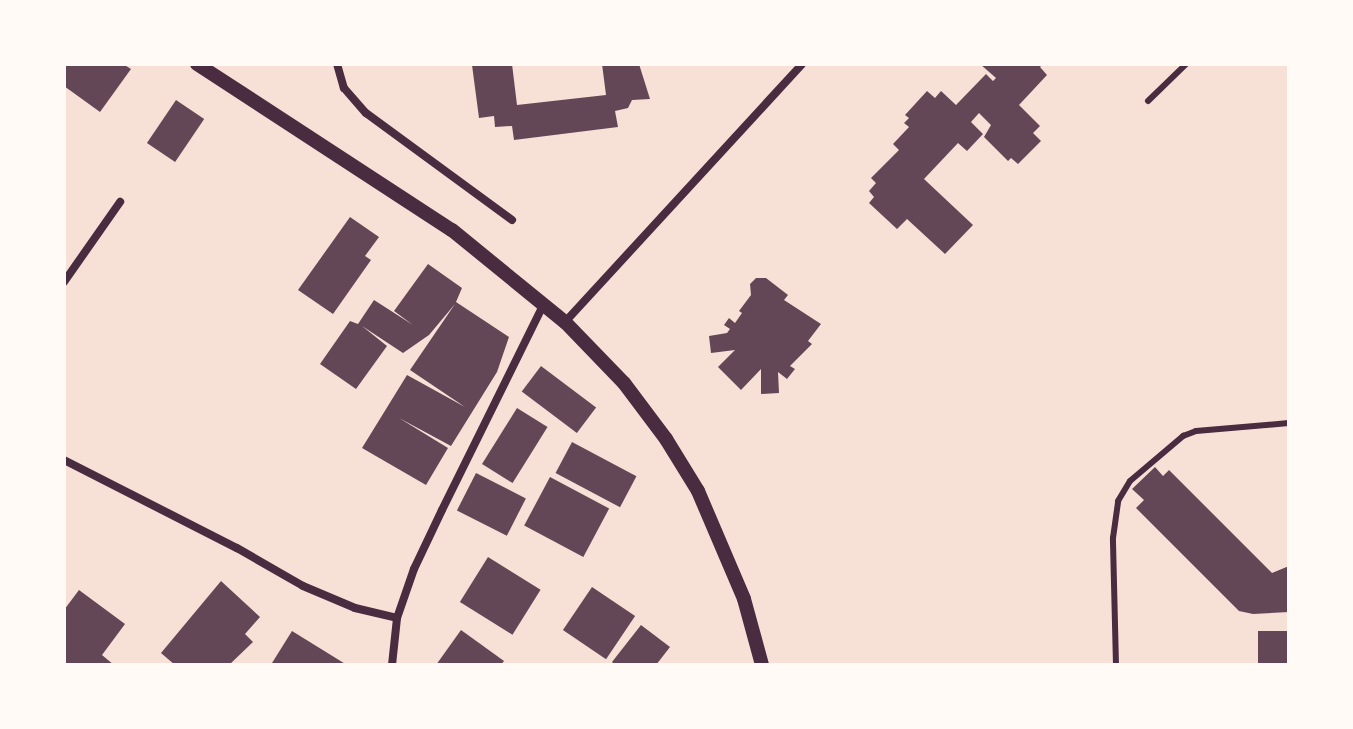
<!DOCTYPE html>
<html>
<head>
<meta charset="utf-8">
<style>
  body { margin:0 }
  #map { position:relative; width:1353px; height:729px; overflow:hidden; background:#f7e1d7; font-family:"Source Serif 4",serif }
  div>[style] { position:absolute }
  .building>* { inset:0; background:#644757; transform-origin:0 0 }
  .service>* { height:6px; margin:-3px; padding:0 3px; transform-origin:3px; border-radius:3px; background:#4a2c40 }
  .minor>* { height:8px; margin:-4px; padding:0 4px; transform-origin:4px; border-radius:4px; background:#4a2c40 }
  .tertiary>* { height:14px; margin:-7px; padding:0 7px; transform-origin:7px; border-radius:7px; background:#4a2c40 }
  span { translate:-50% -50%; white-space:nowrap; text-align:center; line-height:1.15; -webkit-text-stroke:8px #fffaf5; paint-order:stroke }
  .frame { position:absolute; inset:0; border:66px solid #fffaf5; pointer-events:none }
</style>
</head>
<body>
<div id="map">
  <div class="building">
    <i style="clip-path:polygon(64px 64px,123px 64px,131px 69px,100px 112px,64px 86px)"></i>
    <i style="clip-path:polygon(512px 64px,517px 105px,606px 95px,602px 64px,639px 64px,650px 99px,632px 100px,628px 108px,615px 111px,618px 127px,514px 140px,512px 126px,495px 127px,494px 116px,479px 118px,472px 65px)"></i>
    <i style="clip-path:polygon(980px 64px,1043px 64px,1040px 67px,1047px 75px,1019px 105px,1040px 126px,1033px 133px,1041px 141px,1018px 164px,1011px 158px,1008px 161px,984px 137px,991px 125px,979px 113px,971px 122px,983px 134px,967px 151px,958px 143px,924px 179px,973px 225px,945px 254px,907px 219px,897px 229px,869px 203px,874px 197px,869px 191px,876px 183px,871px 178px,899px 150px,893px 144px,909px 127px,904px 123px,909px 118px,905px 115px,927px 91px,935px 98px,941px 91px,956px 105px,986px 74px,993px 81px,996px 78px)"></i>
    <i style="left:176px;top:100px;width:34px;height:52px;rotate:34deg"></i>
    <i style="clip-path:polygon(350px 217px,379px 237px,365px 256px,371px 260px,333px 314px,298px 290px)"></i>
    <i style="clip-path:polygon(428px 264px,462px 288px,456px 302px,509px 337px,497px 372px,451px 446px,399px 418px,448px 448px,426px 485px,362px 448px,407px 375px,465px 407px,410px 370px,455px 304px,429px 335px,403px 353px,362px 326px,387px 346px,356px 389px,320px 364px,350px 321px,358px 324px,374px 300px,413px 325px,394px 311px)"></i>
    <i style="clip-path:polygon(756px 278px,766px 278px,788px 295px,784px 300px,821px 324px,808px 341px,812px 344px,790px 366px,795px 369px,787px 379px,778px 372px,779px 393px,761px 394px,761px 369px,741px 390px,718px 367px,735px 350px,711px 353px,709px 336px,727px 333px,730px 329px,724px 325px,729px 318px,735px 323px,742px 313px,739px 311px,751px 295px,750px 284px)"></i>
    <i style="left:541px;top:366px;width:69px;height:32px;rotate:37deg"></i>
    <i style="left:517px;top:408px;width:36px;height:66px;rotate:32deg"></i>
    <i style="left:572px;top:442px;width:73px;height:35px;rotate:28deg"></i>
    <i style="clip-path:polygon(1155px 467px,1163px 476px,1169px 470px,1272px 573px,1289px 566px,1289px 612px,1253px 614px,1239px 611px,1136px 508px,1144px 500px,1132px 489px)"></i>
    <i style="left:476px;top:473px;width:56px;height:42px;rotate:27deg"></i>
    <i style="left:550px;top:477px;width:67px;height:55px;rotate:28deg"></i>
    <i style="left:488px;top:557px;width:62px;height:53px;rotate:32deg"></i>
    <i style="clip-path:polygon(221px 581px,260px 617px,245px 634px,253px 642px,229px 665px,175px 665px,161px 653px)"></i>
    <i style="left:592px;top:587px;width:52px;height:52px;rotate:34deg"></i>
    <i style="clip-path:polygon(79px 590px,125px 624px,102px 655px,114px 665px,64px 665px,64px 610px)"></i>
    <i style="clip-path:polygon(641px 625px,670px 647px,656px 665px,615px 665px,612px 662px)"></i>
    <i style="clip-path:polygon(461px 630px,504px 661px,501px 665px,436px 665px)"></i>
    <i style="clip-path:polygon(292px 631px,347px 665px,272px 663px)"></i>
    <i style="left:1289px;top:631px;width:34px;height:31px;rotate:90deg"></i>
  </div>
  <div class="service">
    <i style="left:1148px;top:101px;width:53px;rotate:-44.2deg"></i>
    <i style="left:1116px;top:665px;width:127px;rotate:-91.4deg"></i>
    <i style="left:1113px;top:538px;width:37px;rotate:-82deg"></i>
    <i style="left:1118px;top:501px;width:23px;rotate:-59deg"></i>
    <i style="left:1130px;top:481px;width:70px;rotate:-40.3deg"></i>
    <i style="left:1183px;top:436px;width:14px;rotate:-21deg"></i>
    <i style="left:1196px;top:431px;width:93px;rotate:-4.9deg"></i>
  </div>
  <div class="minor">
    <i style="left:337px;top:64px;width:25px;rotate:74deg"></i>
    <i style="left:344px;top:88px;width:33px;rotate:49deg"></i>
    <i style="left:366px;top:113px;width:181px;rotate:36.2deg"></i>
    <i style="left:64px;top:282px;width:98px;rotate:-55deg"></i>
    <i style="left:565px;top:322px;width:350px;rotate:-47.4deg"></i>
    <i style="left:64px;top:460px;width:194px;rotate:27deg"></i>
    <i style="left:237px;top:548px;width:76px;rotate:29.9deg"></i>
    <i style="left:303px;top:586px;width:56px;rotate:22.9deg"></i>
    <i style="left:355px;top:608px;width:43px;rotate:13.4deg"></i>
    <i style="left:397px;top:618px;width:52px;rotate:-70.9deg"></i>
    <i style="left:414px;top:569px;width:65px;rotate:-64.6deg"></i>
    <i style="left:442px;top:510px;width:228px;rotate:-63.7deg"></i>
    <i style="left:392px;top:665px;width:47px;rotate:-83.9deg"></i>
  </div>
  <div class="tertiary">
    <i style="left:197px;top:64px;width:304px;rotate:33.1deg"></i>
    <i style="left:452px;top:230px;width:146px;rotate:39.2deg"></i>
    <i style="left:565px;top:322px;width:85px;rotate:46deg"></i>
    <i style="left:624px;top:383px;width:70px;rotate:53.1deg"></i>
    <i style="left:666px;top:439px;width:61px;rotate:58.4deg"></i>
    <i style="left:698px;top:491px;width:117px;rotate:66.9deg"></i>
    <i style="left:744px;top:599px;width:68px;rotate:74.7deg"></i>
  </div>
  <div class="frame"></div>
</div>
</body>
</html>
